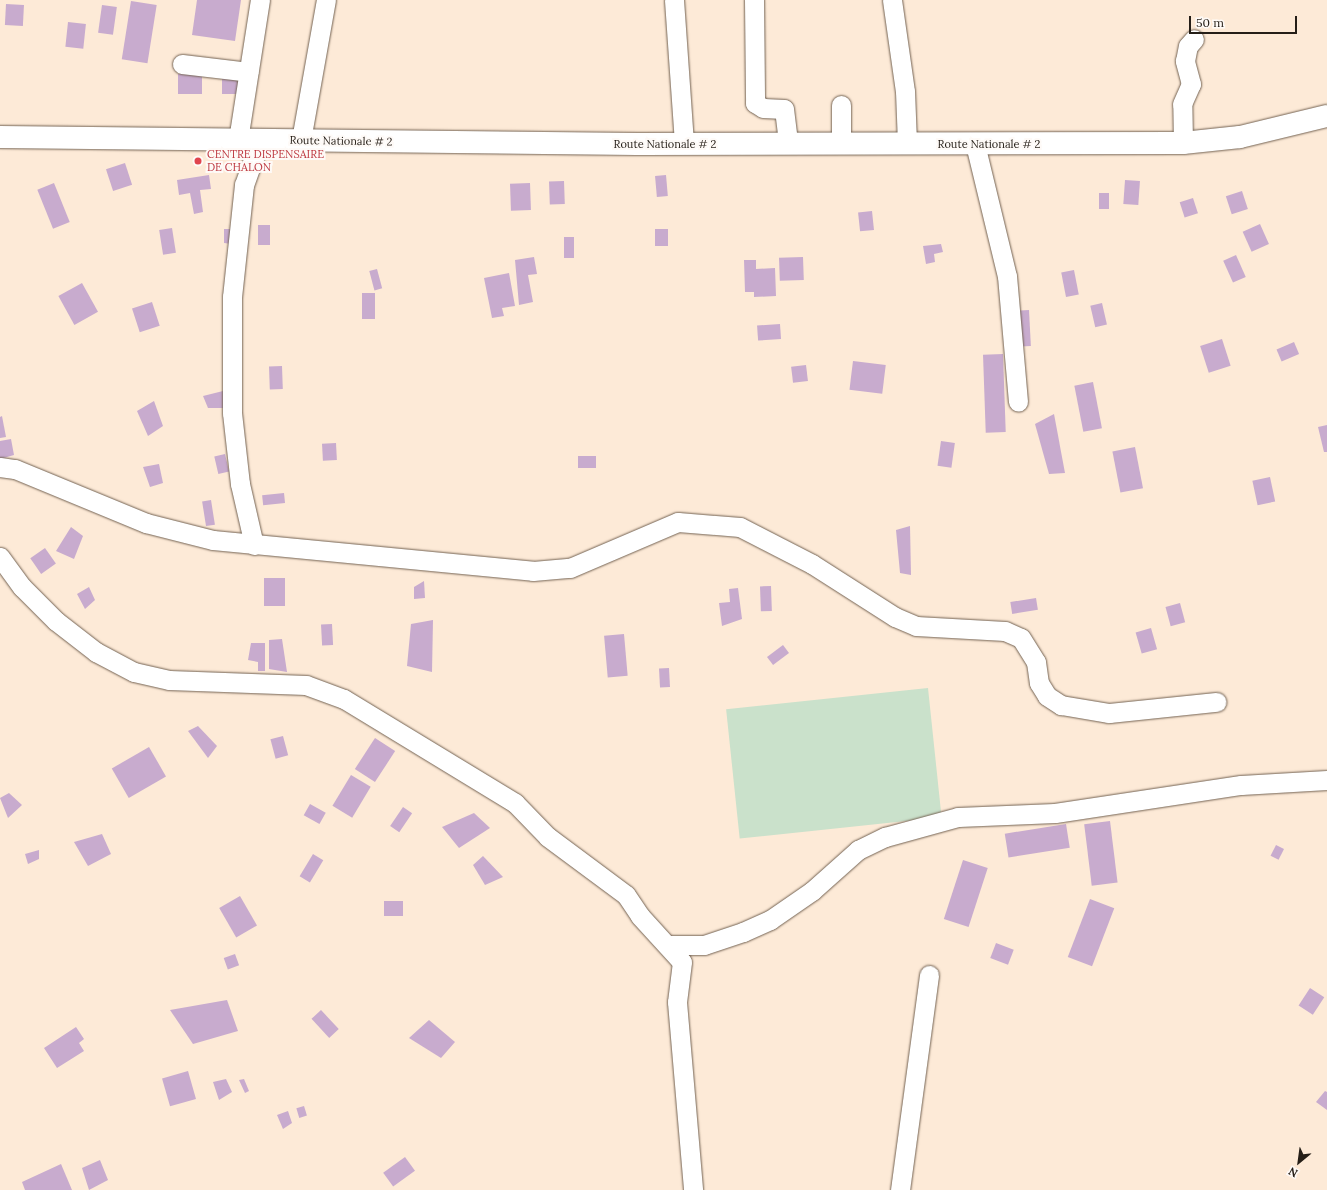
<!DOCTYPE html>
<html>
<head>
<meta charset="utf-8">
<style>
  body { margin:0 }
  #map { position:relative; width:1327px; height:1190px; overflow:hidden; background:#fdead7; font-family:Lora,serif }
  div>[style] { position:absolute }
  .green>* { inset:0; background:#cae1cb; transform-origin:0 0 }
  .building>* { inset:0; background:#c8abce; transform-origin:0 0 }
  .roads { filter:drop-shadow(0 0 1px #736252) drop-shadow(0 0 1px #736252) }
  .minor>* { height:19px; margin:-9.5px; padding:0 9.5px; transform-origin:9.5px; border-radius:9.5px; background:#fff }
  .major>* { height:22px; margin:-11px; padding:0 11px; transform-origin:11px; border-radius:11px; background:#fff }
  .dots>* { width:11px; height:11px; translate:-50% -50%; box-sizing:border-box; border:2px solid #fefaf7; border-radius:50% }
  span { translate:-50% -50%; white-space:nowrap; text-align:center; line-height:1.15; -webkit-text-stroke:4px #fefaf7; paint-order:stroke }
  .street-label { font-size:11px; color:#251e17 }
  .health-label { font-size:11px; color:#be3a42 }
  .left { translate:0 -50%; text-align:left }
  .north { position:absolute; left:1279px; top:1142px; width:40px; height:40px; -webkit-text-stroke:3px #fefaf7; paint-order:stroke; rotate:209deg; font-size:11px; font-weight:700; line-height:16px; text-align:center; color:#251e17 }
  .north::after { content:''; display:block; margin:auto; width:14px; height:18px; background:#251e17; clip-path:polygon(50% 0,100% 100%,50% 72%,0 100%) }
  .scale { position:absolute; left:1189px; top:16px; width:108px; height:18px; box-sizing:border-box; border:2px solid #251e17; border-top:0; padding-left:5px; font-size:12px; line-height:14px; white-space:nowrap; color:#251e17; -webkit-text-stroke:3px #fefaf7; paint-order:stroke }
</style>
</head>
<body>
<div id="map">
  <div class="green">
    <i style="left:928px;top:688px;width:130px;height:203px;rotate:84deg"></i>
  </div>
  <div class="building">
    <i style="clip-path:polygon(197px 0,241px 0,235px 41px,192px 35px)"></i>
    <i style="left:131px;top:1px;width:26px;height:59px;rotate:9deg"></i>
    <i style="left:6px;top:4px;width:18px;height:21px;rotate:3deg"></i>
    <i style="left:102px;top:5px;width:15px;height:28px;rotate:8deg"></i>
    <i style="left:68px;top:22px;width:18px;height:25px;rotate:6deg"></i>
    <i style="left:178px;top:74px;width:24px;height:20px"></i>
    <i style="left:222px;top:79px;width:20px;height:15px"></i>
    <i style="left:125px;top:163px;width:23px;height:20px;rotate:72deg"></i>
    <i style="clip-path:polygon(209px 175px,211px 189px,200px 190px,203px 212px,194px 214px,190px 193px,179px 195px,177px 180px)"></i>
    <i style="left:666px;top:175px;width:21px;height:11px;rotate:85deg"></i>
    <i style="left:1125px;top:180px;width:15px;height:24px;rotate:4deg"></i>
    <i style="left:564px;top:181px;width:23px;height:15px;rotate:88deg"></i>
    <i style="left:54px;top:183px;width:42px;height:18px;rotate:68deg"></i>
    <i style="left:530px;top:183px;width:27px;height:20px;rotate:88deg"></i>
    <i style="left:1242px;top:191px;width:19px;height:17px;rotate:72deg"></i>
    <i style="left:1099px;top:193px;width:10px;height:16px"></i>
    <i style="left:1193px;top:198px;width:16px;height:14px;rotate:72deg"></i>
    <i style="left:872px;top:211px;width:19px;height:14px;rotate:84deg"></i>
    <i style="left:1260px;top:224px;width:22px;height:19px;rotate:66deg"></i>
    <i style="left:258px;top:225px;width:12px;height:20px"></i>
    <i style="left:172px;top:228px;width:25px;height:13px;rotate:81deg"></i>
    <i style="clip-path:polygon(224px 229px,233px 229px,232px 244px,224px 243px)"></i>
    <i style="left:668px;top:229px;width:17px;height:13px;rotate:90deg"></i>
    <i style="left:564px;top:237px;width:10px;height:21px"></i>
    <i style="clip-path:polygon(941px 244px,943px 252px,934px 254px,935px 262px,926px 264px,923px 246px)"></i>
    <i style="left:1236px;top:255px;width:24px;height:14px;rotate:66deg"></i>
    <i style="clip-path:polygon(534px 257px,537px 274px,528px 275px,533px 302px,519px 305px,515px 260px)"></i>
    <i style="left:803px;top:257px;width:23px;height:24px;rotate:88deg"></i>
    <i style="clip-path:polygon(744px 260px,756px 260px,756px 269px,775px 268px,776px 296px,754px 297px,754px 292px,745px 292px)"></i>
    <i style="left:377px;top:269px;width:20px;height:8px;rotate:75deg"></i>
    <i style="left:1074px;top:270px;width:25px;height:13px;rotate:79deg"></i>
    <i style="clip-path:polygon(509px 273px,515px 306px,502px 308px,504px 316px,492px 318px,484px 278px)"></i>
    <i style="left:82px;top:283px;width:33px;height:27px;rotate:61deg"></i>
    <i style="left:362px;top:293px;width:13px;height:26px"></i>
    <i style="left:152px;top:302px;width:25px;height:21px;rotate:72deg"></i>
    <i style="left:1102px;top:303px;width:22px;height:12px;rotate:77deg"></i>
    <i style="left:1029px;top:310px;width:36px;height:15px;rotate:87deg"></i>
    <i style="left:780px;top:324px;width:15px;height:23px;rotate:86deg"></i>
    <i style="left:1222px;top:339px;width:28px;height:23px;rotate:72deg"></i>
    <i style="left:1294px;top:342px;width:13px;height:19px;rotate:67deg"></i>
    <i style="left:1003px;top:354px;width:78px;height:20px;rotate:88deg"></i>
    <i style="left:853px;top:361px;width:33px;height:29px;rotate:7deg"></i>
    <i style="left:806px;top:365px;width:16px;height:15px;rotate:83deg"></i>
    <i style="left:282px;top:366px;width:23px;height:13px;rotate:88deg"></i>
    <i style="left:1093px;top:382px;width:47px;height:19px;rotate:79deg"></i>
    <i style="clip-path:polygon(223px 391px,223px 408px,208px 408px,203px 396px)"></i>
    <i style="clip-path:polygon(154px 401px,163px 426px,148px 436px,137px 411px)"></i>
    <i style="clip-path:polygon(1054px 414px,1065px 473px,1049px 474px,1035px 424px)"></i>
    <i style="clip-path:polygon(2px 416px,6px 437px,0 438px,0 417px)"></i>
    <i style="clip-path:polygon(1327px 425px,1327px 452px,1324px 452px,1318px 427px)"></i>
    <i style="clip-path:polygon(11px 439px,14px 455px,0 459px,0 441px)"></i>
    <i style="left:941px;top:441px;width:14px;height:25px;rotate:8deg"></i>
    <i style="left:336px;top:443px;width:17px;height:14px;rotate:87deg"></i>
    <i style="left:1135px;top:447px;width:42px;height:23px;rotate:79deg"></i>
    <i style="left:225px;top:454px;width:18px;height:11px;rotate:77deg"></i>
    <i style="left:596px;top:456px;width:12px;height:18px;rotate:90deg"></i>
    <i style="clip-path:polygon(159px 464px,163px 483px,150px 487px,143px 467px)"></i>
    <i style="left:1270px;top:477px;width:25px;height:18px;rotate:78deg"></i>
    <i style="left:284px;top:493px;width:10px;height:22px;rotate:84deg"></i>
    <i style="left:211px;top:500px;width:25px;height:9px;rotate:81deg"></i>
    <i style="clip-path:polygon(910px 526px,911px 575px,900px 573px,896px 530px)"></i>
    <i style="clip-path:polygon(71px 527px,83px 536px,74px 559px,56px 551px)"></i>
    <i style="left:45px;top:548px;width:19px;height:18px;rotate:55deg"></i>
    <i style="left:264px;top:578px;width:21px;height:28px"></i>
    <i style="clip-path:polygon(424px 581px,425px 598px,414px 599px,414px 587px)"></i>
    <i style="left:771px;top:586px;width:25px;height:11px;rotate:88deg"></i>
    <i style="clip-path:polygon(89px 587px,95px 600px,85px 609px,77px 594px)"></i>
    <i style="clip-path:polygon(738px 588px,742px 619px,722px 626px,719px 603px,730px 602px,729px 589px)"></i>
    <i style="left:1036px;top:598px;width:12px;height:26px;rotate:81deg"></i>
    <i style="left:1180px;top:603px;width:20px;height:15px;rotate:75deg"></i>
    <i style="clip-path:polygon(433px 620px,432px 672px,407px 666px,411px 624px)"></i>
    <i style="left:332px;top:624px;width:21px;height:11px;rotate:87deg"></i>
    <i style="left:1151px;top:628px;width:22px;height:16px;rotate:74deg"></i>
    <i style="left:624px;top:634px;width:42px;height:20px;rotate:85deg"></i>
    <i style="clip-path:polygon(282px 639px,287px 672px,269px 669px,269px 640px)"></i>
    <i style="clip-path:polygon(251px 643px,265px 643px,265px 671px,258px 671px,258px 662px,248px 660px)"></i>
    <i style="left:783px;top:645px;width:10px;height:20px;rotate:53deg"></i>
    <i style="left:669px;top:668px;width:19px;height:10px;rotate:87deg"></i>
    <i style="clip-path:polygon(198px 726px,217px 746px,208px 758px,188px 731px)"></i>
    <i style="left:283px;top:736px;width:20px;height:13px;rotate:75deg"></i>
    <i style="left:375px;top:738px;width:24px;height:37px;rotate:33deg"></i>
    <i style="left:149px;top:747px;width:34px;height:43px;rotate:60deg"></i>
    <i style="left:351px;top:775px;width:23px;height:36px;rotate:31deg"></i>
    <i style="clip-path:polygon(9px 793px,22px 805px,8px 818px,0 798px)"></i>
    <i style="left:310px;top:804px;width:18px;height:13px;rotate:29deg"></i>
    <i style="left:403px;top:807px;width:11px;height:23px;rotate:34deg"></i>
    <i style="clip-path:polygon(474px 813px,490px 828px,459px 848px,442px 827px)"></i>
    <i style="left:1110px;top:821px;width:62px;height:26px;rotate:83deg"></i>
    <i style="left:1066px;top:824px;width:24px;height:62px;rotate:81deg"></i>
    <i style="clip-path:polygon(102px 834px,111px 854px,88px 866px,74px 842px)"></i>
    <i style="left:1276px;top:845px;width:9px;height:12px;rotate:27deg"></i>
    <i style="clip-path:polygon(39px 850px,39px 859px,28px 864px,25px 854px)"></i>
    <i style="left:313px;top:854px;width:12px;height:26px;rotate:31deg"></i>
    <i style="clip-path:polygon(483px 856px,503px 877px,485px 885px,473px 865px)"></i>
    <i style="left:963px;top:860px;width:26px;height:62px;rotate:18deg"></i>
    <i style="left:240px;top:896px;width:34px;height:24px;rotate:60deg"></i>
    <i style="left:1090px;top:899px;width:26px;height:62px;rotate:21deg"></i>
    <i style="left:384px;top:901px;width:19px;height:15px"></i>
    <i style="left:996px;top:943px;width:19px;height:16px;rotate:21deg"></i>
    <i style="left:235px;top:954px;width:12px;height:12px;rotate:70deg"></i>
    <i style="left:1310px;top:988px;width:17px;height:21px;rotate:33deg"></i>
    <i style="clip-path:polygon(227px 1000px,238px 1031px,193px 1044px,170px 1010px)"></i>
    <i style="left:321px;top:1010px;width:26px;height:13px;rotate:47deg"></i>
    <i style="clip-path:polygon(429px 1020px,455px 1042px,441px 1058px,409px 1038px)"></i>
    <i style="clip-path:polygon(76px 1027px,84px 1039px,79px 1043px,84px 1051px,57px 1068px,44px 1048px)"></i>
    <i style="left:188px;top:1071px;width:29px;height:27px;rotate:74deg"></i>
    <i style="clip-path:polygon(226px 1079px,232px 1092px,219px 1100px,213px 1082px)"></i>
    <i style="clip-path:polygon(244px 1079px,249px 1091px,245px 1093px,239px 1080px)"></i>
    <i style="clip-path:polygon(1325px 1091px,1327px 1092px,1327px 1110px,1316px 1102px)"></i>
    <i style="left:304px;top:1106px;width:10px;height:8px;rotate:73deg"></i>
    <i style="clip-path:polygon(288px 1111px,292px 1123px,283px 1129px,277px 1115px)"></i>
    <i style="left:405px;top:1157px;width:17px;height:27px;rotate:54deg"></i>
    <i style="clip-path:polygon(100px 1160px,108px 1180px,89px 1190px,82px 1168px)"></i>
    <i style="clip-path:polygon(61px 1164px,72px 1190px,25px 1190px,22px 1182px)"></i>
  </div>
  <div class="roads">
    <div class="minor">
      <i style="left:674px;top:0;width:144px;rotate:86deg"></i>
      <i style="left:754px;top:0;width:103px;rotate:89.4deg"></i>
      <i style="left:755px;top:103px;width:9px;rotate:32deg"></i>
      <i style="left:763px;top:108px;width:21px;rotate:3deg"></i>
      <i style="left:784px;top:109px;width:34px;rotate:83deg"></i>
      <i style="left:892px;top:0;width:92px;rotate:81.9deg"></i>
      <i style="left:905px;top:91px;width:53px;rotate:87.8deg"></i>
      <i style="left:182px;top:64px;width:67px;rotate:6.8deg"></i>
      <i style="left:841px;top:105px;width:38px;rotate:90deg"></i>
      <i style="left:238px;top:140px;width:142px;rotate:-81.1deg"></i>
      <i style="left:301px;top:140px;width:142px;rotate:-79.9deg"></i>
      <i style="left:1183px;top:143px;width:39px;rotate:-91deg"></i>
      <i style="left:1182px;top:104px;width:22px;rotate:-66deg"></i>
      <i style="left:1191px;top:84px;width:24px;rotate:-105deg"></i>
      <i style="left:1185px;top:61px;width:15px;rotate:-79deg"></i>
      <i style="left:1188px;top:46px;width:9px;rotate:-49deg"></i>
      <i style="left:975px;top:144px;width:136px;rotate:76.4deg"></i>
      <i style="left:1007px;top:276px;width:126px;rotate:85deg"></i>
      <i style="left:0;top:467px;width:15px;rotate:8deg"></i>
      <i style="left:15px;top:469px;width:142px;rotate:22.4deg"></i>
      <i style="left:146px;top:523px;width:69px;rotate:14.2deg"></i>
      <i style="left:213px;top:540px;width:321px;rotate:5.5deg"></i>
      <i style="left:533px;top:571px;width:37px;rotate:-5deg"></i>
      <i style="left:570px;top:568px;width:117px;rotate:-23.1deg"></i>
      <i style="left:678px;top:522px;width:62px;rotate:4.6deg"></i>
      <i style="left:740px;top:527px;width:81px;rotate:27.2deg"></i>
      <i style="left:812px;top:564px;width:98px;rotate:32.6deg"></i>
      <i style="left:895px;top:617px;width:23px;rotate:23deg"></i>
      <i style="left:916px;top:626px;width:89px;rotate:3.2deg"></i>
      <i style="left:1005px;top:631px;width:17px;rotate:24deg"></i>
      <i style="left:1021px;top:638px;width:28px;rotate:58deg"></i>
      <i style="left:1036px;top:662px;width:21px;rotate:82deg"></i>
      <i style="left:1039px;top:683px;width:15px;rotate:58deg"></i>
      <i style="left:1047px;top:696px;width:17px;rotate:33deg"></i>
      <i style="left:1061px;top:705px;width:49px;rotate:9.5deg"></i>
      <i style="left:1109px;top:713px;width:108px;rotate:-5.9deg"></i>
      <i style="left:254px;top:545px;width:63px;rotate:-102.9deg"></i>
      <i style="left:240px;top:484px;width:71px;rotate:-96.4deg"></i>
      <i style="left:232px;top:413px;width:116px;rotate:-90deg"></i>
      <i style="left:232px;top:297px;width:113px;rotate:-83.9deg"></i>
      <i style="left:244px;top:185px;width:48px;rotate:-70.4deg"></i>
      <i style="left:0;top:557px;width:37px;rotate:54deg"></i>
      <i style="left:22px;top:587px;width:48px;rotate:45deg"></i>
      <i style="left:56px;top:621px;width:51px;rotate:37.8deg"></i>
      <i style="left:96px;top:652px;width:43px;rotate:27.8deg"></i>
      <i style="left:134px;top:672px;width:36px;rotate:13deg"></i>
      <i style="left:169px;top:680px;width:137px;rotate:2.1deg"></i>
      <i style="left:306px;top:685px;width:40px;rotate:20.2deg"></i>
      <i style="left:344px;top:699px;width:200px;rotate:31.3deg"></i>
      <i style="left:515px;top:803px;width:47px;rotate:45.9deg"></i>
      <i style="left:548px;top:837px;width:97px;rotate:36.6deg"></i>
      <i style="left:626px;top:895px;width:25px;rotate:56deg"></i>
      <i style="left:640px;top:916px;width:62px;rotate:47.6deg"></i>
      <i style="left:682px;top:962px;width:40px;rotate:97.1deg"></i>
      <i style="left:677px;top:1002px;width:189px;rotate:85.1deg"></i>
      <i style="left:668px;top:945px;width:36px"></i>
      <i style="left:704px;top:945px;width:41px;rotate:-18.4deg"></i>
      <i style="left:743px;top:932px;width:30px;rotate:-24deg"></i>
      <i style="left:770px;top:920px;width:51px;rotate:-34.6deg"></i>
      <i style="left:812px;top:891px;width:62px;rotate:-41.7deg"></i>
      <i style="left:858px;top:850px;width:30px;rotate:-26deg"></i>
      <i style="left:885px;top:837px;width:76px;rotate:-15.3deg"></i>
      <i style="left:958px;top:817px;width:97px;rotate:-2.4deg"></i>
      <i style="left:1055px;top:813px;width:188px;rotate:-8.6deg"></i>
      <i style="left:1241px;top:785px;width:86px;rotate:-3.3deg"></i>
      <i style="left:900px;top:1190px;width:217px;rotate:-82.3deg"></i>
    </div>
    <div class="major">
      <i style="left:0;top:137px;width:637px;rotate:0.63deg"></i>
      <i style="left:637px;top:144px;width:546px;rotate:-0.1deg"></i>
      <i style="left:1183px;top:143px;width:57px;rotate:-6deg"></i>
      <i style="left:1240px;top:137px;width:89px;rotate:-13.6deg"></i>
    </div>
  </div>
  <div class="dots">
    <i style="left:198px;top:161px;background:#e0444e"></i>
  </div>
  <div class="street-label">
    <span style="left:341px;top:141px;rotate:1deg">Route Nationale # 2</span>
    <span style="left:665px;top:144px">Route Nationale # 2</span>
    <span style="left:989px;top:144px">Route Nationale # 2</span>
  </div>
  <div class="health-label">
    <span class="left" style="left:207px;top:161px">CENTRE DISPENSAIRE<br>DE CHALON</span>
  </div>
  <div class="north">N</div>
  <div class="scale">50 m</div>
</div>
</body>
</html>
